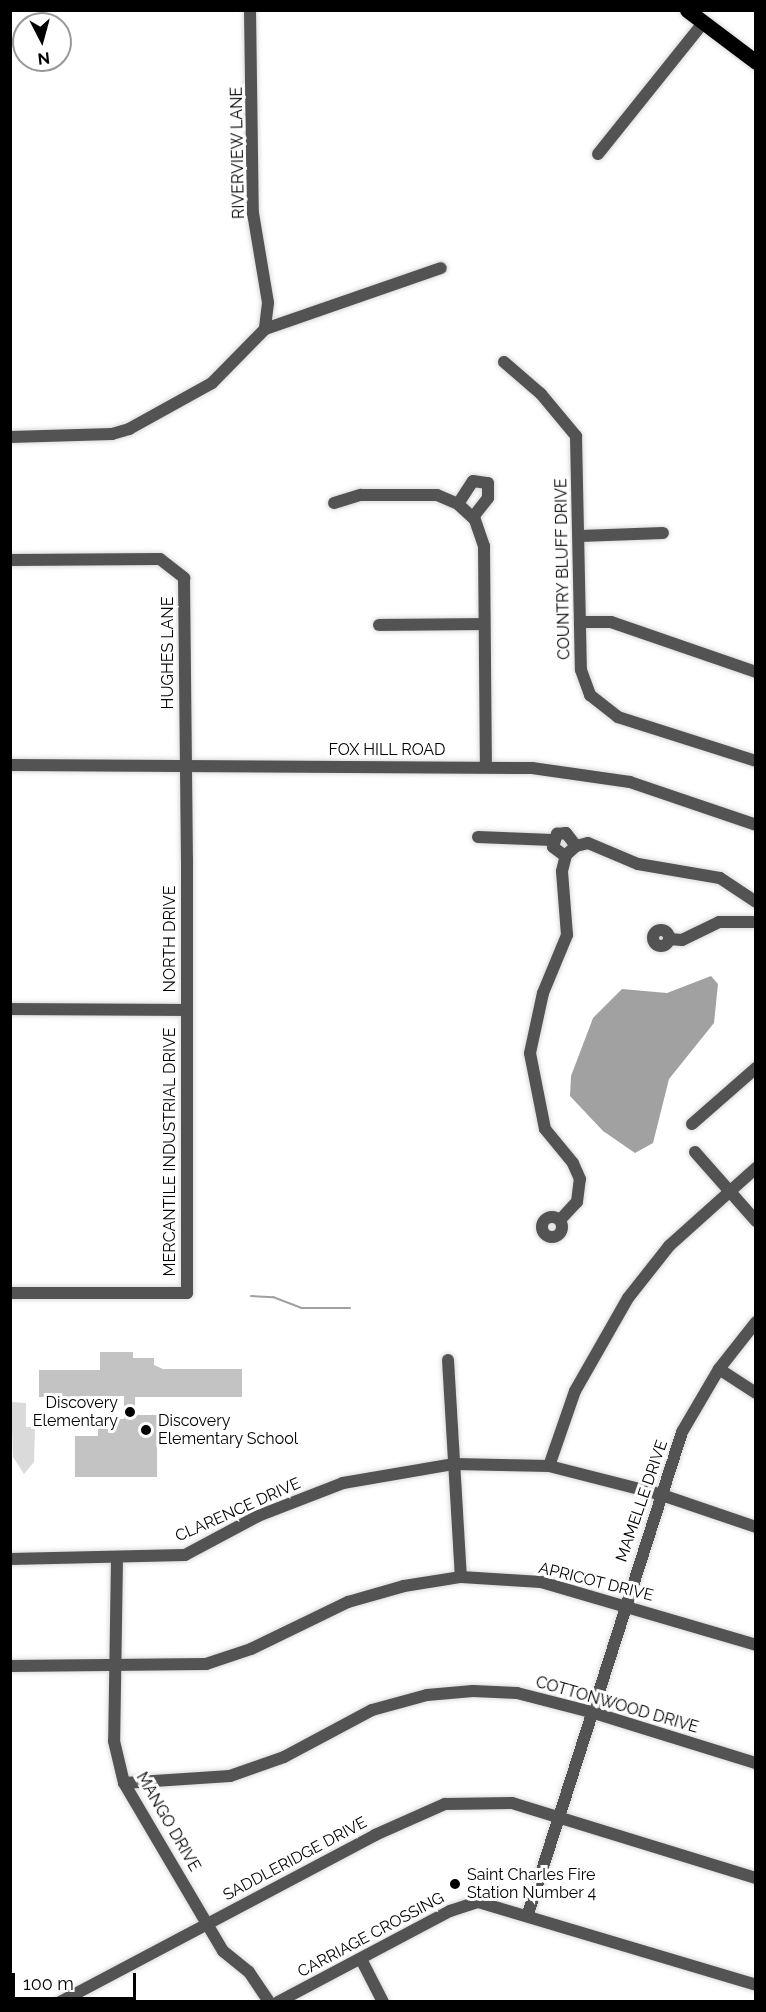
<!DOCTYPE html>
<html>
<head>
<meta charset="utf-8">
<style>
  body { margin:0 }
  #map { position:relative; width:766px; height:2012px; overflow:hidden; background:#fff; font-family:Raleway,sans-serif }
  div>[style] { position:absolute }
  .green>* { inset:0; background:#dadada }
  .water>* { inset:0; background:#a1a1a1 }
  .stream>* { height:2px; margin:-1px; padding:0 1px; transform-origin:1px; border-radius:1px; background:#a1a1a1 }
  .building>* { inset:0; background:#c3c3c3 }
  .roads { filter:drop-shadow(0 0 2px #dbdbdb) drop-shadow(0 0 2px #dbdbdb) }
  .minor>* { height:12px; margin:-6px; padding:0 6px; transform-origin:6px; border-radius:6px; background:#535353 }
  .minor>.ring { margin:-6px; padding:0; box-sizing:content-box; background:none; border:12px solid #535353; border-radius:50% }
  .major>* { height:15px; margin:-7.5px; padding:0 7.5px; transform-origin:7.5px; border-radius:7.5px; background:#000 }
  .dots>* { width:16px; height:16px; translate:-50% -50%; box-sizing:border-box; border:3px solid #fff; border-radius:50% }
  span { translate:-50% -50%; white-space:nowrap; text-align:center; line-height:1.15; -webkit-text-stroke:6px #fff; paint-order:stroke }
  .street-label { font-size:16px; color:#000 }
  .poi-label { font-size:16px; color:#000 }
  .right { translate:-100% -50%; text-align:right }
  .left { translate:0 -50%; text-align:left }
  .frame { position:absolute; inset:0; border:12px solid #000; pointer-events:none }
  .north { position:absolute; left:12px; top:12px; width:60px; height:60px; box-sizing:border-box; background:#fff; border:2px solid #999; border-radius:50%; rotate:174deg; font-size:16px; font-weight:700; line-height:24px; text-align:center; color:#000 }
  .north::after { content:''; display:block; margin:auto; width:21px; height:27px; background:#000; clip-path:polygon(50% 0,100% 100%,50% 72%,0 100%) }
  .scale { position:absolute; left:12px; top:1973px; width:124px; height:27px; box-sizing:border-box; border:3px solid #000; border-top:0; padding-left:8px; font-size:18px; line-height:21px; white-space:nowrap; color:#000; -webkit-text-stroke:4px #fff; paint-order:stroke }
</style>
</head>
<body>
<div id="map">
  <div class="green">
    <i style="clip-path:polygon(11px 1402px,26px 1403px,26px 1427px,35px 1427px,34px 1462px,24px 1474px,13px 1457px)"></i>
  </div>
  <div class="water">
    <i style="clip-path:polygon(711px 976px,718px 984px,714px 1023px,669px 1079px,653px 1143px,635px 1153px,603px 1131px,570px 1096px,571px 1076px,593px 1018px,622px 989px,667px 993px)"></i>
  </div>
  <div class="stream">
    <i style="left:251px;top:1296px;width:22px;rotate:3deg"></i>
    <i style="left:273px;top:1297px;width:30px;rotate:21deg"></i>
    <i style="left:301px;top:1308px;width:49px"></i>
  </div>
  <div class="building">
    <i style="clip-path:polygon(100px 1352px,133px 1352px,133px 1358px,154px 1358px,154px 1365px,163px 1369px,242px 1369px,242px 1397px,135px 1397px,135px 1415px,157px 1415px,157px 1477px,75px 1477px,75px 1436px,98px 1436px,98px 1419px,124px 1419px,124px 1396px,39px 1397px,39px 1370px,100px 1370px)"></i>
  </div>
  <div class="roads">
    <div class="minor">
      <i style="left:250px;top:10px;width:203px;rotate:89.2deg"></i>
      <i style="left:253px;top:213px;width:91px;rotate:80.5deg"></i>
      <i style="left:268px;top:303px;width:26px;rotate:97deg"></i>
      <i style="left:598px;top:154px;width:168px;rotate:-51.3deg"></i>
      <i style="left:504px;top:362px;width:49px;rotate:40.9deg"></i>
      <i style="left:541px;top:394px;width:55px;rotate:50.2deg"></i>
      <i style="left:576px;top:436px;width:234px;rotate:88.8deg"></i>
      <i style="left:581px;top:670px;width:27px;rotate:70deg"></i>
      <i style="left:590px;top:695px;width:36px;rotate:38deg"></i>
      <i style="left:618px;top:717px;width:145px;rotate:17.7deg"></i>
      <i style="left:10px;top:437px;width:102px;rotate:-1.7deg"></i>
      <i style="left:112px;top:434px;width:18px;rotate:-16deg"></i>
      <i style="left:129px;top:429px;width:95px;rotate:-29deg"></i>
      <i style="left:212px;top:383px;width:76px;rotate:-45.5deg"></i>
      <i style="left:265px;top:329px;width:186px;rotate:-19.1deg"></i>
      <i style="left:334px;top:503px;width:28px;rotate:-17deg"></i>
      <i style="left:361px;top:495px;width:76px"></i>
      <i style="left:437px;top:495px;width:23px;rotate:23deg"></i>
      <i style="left:458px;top:504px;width:23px;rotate:43deg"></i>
      <i style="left:475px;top:520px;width:28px;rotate:71deg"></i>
      <i style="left:484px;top:546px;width:221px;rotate:89.5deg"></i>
      <i style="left:458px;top:504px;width:27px;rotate:-57deg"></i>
      <i style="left:473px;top:481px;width:15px;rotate:8deg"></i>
      <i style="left:488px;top:483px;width:15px;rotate:90deg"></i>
      <i style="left:488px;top:498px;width:24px;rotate:128deg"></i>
      <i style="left:580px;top:536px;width:83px;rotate:-2.1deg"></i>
      <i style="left:10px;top:560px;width:150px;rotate:-0.4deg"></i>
      <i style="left:160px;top:559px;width:31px;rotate:38deg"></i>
      <i style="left:184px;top:578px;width:282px;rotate:89.4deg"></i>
      <i style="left:187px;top:860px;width:433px;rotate:90deg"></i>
      <i style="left:187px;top:1293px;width:177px;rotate:180deg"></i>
      <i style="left:580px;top:622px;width:31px"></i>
      <i style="left:611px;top:622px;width:153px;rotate:19deg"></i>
      <i style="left:379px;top:625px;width:105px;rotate:-0.5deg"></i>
      <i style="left:10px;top:765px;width:522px;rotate:0.33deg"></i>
      <i style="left:532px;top:768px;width:99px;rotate:8.1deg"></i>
      <i style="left:630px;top:782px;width:133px;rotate:18.8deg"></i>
      <i style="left:478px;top:837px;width:74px;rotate:2.3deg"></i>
      <i style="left:565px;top:856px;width:15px;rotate:-143deg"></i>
      <i style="left:553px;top:847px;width:14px;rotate:-73deg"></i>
      <i style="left:557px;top:834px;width:9px;rotate:-6deg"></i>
      <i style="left:566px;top:833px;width:16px;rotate:52deg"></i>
      <i class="ring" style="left:653px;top:930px;width:4px;height:4px"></i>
      <i style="left:669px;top:939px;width:13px;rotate:4deg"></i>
      <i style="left:682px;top:940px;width:41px;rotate:-25.9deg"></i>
      <i style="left:719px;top:922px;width:37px"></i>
      <i style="left:10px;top:1009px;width:176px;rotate:0.3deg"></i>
      <i style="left:692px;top:1124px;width:85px;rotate:-41.2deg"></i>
      <i style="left:695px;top:1152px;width:92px;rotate:48.5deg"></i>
      <i class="ring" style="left:542px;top:1217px;width:8px;height:8px"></i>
      <i style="left:560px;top:1220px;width:25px;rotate:-47deg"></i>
      <i style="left:577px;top:1202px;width:23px;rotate:-83deg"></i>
      <i style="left:580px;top:1179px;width:17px;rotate:-114deg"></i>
      <i style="left:573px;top:1163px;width:44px;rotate:-129.5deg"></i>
      <i style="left:545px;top:1129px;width:77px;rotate:-101.2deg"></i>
      <i style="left:530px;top:1053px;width:61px;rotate:-77.8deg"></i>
      <i style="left:543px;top:993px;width:63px;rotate:-67.5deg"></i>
      <i style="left:567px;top:935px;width:64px;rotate:-94.5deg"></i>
      <i style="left:562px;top:871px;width:16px;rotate:-76deg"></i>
      <i style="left:566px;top:855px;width:13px;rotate:-42deg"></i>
      <i style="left:576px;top:846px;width:12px;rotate:-14deg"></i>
      <i style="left:588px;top:843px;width:54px;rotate:22.8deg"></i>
      <i style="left:638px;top:864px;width:83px;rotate:9.7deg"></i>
      <i style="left:720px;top:878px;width:43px;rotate:33.7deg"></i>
      <i style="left:448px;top:1360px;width:217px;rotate:86.6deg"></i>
      <i style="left:719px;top:1369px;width:44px;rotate:33deg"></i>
      <i style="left:549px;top:1466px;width:79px;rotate:-70.9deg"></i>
      <i style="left:575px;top:1391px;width:107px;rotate:-60.3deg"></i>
      <i style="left:628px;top:1298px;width:66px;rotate:-51.7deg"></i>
      <i style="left:669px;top:1246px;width:117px;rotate:-41.9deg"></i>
      <i style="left:10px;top:1559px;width:175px;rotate:-1.3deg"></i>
      <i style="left:185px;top:1555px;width:83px;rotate:-28.1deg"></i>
      <i style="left:258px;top:1516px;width:91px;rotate:-21.2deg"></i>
      <i style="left:343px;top:1483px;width:113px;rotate:-9.7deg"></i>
      <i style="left:454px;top:1464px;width:95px;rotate:1.2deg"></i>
      <i style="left:549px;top:1466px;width:114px;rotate:14.3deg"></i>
      <i style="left:659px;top:1494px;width:102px;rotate:18.8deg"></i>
      <i style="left:117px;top:1559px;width:182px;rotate:90.9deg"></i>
      <i style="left:114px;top:1741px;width:43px;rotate:76.6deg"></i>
      <i style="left:124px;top:1783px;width:195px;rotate:59.5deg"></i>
      <i style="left:223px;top:1951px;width:33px;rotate:39deg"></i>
      <i style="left:249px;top:1972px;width:36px;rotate:56deg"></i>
      <i style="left:10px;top:1666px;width:196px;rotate:-0.6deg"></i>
      <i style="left:206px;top:1664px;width:47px;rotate:-18.4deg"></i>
      <i style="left:251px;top:1649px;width:108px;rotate:-25.9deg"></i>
      <i style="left:348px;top:1602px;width:58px;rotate:-15.9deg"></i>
      <i style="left:404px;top:1586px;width:58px;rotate:-9deg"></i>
      <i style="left:461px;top:1577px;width:80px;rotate:3.6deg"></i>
      <i style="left:541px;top:1582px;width:224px;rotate:16.3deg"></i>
      <i style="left:124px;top:1783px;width:106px;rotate:-3.8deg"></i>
      <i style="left:230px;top:1776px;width:57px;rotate:-19.4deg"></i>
      <i style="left:284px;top:1757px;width:100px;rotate:-28.1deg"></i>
      <i style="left:372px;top:1710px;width:57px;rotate:-15.3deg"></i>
      <i style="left:427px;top:1695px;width:46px;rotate:-5deg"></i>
      <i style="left:473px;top:1691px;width:44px;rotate:2.6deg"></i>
      <i style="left:517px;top:1693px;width:76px;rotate:14.4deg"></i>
      <i style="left:591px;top:1712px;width:173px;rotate:17.2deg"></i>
      <i style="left:528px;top:1914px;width:506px;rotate:-72.28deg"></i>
      <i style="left:682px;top:1432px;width:73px;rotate:-59.6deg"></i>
      <i style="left:719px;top:1369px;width:60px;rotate:-51.8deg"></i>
      <i style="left:361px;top:1959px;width:48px;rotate:62.9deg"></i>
      <i style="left:60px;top:2002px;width:357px;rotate:-27.9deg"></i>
      <i style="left:375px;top:1835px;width:77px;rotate:-23.9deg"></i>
      <i style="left:445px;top:1804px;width:67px;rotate:-0.9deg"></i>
      <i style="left:512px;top:1803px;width:255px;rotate:17.1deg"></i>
      <i style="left:278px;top:2002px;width:195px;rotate:-27.9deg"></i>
      <i style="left:450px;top:1911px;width:29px;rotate:-18deg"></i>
      <i style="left:478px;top:1902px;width:290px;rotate:16.6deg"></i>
    </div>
    <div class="major">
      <i style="left:687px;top:10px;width:86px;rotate:37deg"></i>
    </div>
  </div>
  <div class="dots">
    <i style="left:130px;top:1412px;background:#000"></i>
    <i style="left:146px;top:1430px;background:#000"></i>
    <i style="left:455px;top:1884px;background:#000"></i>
  </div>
  <div class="street-label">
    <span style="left:238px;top:153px;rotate:-91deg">RIVERVIEW LANE</span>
    <span style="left:563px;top:569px;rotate:-91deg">COUNTRY BLUFF DRIVE</span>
    <span style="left:168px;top:653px;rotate:-90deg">HUGHES LANE</span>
    <span style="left:387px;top:750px">FOX HILL ROAD</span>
    <span style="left:170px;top:939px;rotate:-90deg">NORTH DRIVE</span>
    <span style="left:170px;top:1152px;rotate:-90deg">MERCANTILE INDUSTRIAL DRIVE</span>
    <span style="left:642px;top:1501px;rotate:-71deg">MAMELLE DRIVE</span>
    <span style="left:238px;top:1510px;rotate:-24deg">CLARENCE DRIVE</span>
    <span style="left:596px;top:1582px;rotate:14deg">APRICOT DRIVE</span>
    <span style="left:617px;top:1705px;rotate:16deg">COTTONWOOD DRIVE</span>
    <span style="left:168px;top:1822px;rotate:60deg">MANGO DRIVE</span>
    <span style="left:295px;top:1859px;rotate:-28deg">SADDLERIDGE DRIVE</span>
    <span style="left:371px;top:1935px;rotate:-28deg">CARRIAGE CROSSING</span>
  </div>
  <div class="poi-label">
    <span class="right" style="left:118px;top:1412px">Discovery<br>Elementary</span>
    <span class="left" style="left:158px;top:1430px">Discovery<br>Elementary School</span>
    <span class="left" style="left:467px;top:1884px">Saint Charles Fire<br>Station Number 4</span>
  </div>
  <div class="frame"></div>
  <div class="north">N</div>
  <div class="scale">100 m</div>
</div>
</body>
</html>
